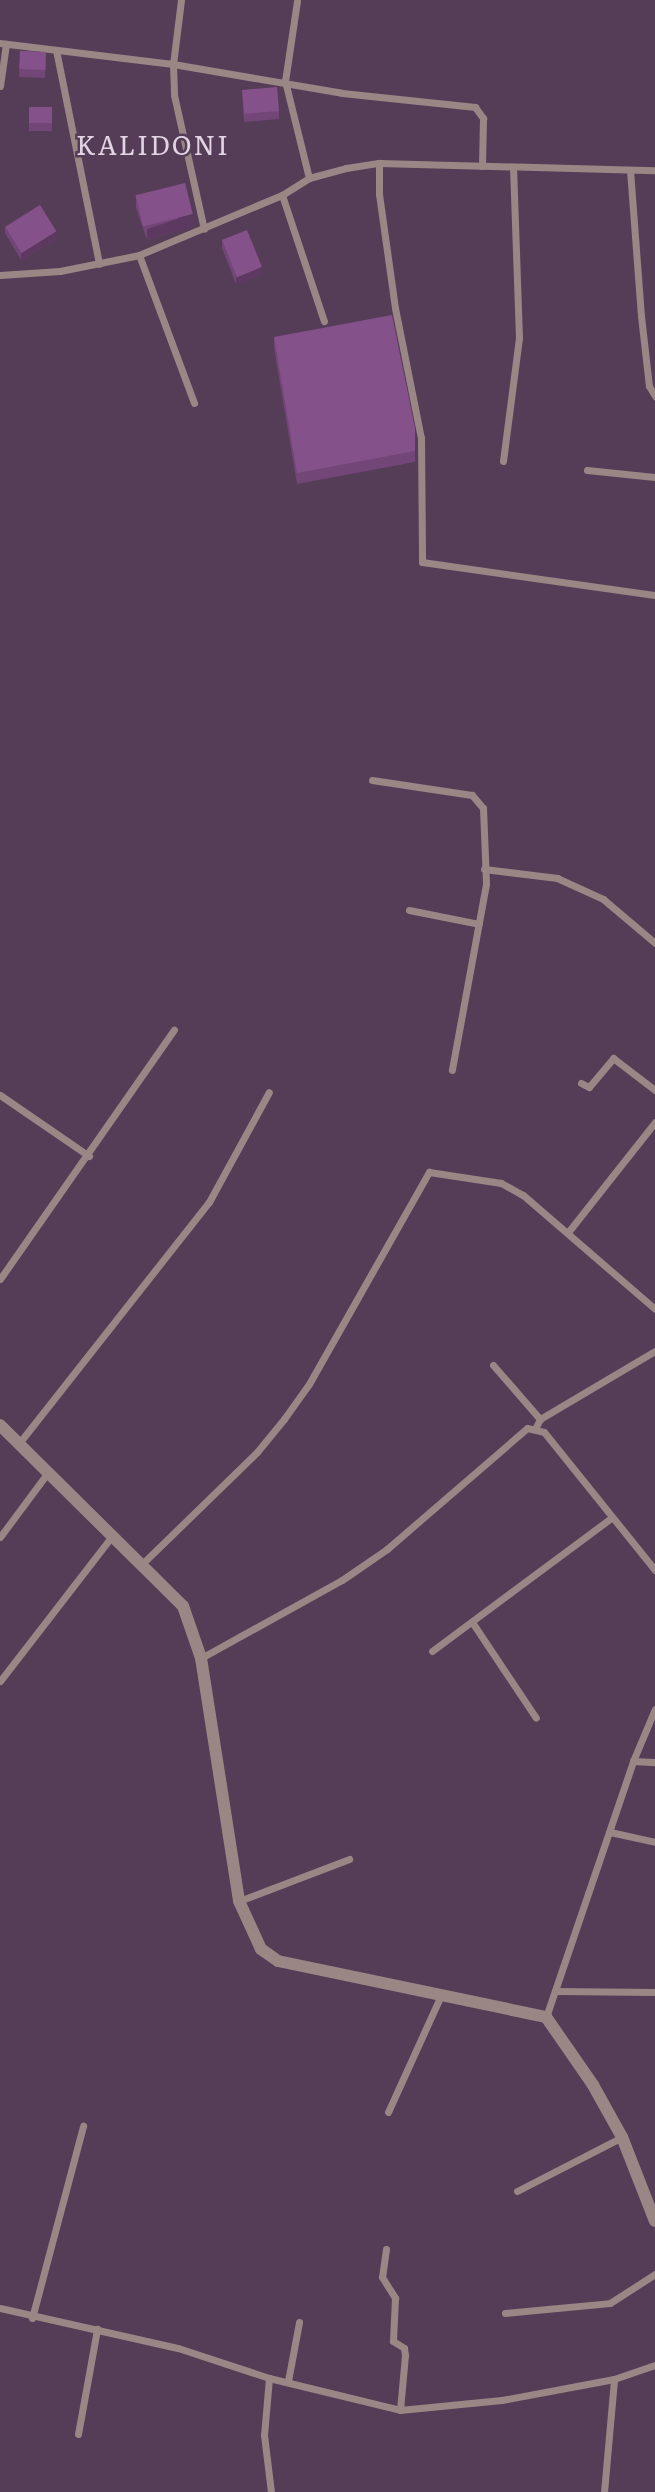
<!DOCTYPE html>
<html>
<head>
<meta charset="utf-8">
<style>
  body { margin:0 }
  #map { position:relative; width:655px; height:2492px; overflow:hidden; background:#553d58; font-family:Literata,serif }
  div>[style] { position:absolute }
  .minor>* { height:7px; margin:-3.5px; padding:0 3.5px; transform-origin:3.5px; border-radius:3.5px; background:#9a8684 }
  .tertiary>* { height:12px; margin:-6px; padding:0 6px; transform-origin:6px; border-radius:6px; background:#9a8684 }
  .wall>* { inset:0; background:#724677; transform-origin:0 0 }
  .shaded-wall>* { inset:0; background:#5d3961 }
  .building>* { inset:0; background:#85518a; transform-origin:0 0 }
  span { translate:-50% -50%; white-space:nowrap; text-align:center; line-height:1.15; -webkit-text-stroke:5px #553d58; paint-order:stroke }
  .quarter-label { font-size:26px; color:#e3d4e4; letter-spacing:2px }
</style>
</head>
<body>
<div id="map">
  <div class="minor">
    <i style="left:181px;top:0;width:64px;rotate:97.1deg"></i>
    <i style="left:173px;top:64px;width:171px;rotate:9.7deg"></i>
    <i style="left:342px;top:93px;width:134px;rotate:6deg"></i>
    <i style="left:475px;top:107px;width:14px;rotate:54deg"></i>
    <i style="left:483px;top:118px;width:48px;rotate:91.2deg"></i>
    <i style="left:297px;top:1px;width:81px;rotate:98.5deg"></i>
    <i style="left:285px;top:81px;width:100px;rotate:76.1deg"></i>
    <i style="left:0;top:43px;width:174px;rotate:6.9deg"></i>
    <i style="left:173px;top:64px;width:31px;rotate:88deg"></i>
    <i style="left:174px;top:95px;width:137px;rotate:77.4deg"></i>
    <i style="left:56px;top:50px;width:218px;rotate:78.6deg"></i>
    <i style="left:0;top:86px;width:42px;rotate:-81.9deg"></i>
    <i style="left:379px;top:163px;width:31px;rotate:90deg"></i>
    <i style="left:379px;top:194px;width:115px;rotate:82deg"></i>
    <i style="left:395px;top:308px;width:133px;rotate:78.7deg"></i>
    <i style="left:421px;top:438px;width:124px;rotate:89.5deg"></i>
    <i style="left:422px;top:562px;width:235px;rotate:8.1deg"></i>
    <i style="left:630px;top:170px;width:146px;rotate:85.7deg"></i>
    <i style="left:641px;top:316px;width:70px;rotate:83.5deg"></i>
    <i style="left:649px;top:386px;width:12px;rotate:59deg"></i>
    <i style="left:282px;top:195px;width:133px;rotate:71.6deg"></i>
    <i style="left:139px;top:255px;width:158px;rotate:69.6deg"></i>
    <i style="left:0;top:275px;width:60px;rotate:-3.8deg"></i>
    <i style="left:60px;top:271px;width:81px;rotate:-11.4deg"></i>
    <i style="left:139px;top:255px;width:155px;rotate:-22.8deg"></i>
    <i style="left:282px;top:195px;width:32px;rotate:-32deg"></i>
    <i style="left:309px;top:178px;width:38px;rotate:-15deg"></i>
    <i style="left:346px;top:168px;width:33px;rotate:-9deg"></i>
    <i style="left:379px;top:163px;width:276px;rotate:1.5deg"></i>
    <i style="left:503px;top:461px;width:124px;rotate:-82.6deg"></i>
    <i style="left:519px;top:338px;width:171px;rotate:-92deg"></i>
    <i style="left:587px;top:470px;width:68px;rotate:5.9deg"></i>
    <i style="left:372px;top:780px;width:101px;rotate:8.5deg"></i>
    <i style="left:472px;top:795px;width:17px;rotate:50deg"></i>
    <i style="left:483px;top:808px;width:76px;rotate:87.7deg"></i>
    <i style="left:486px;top:884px;width:189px;rotate:100.4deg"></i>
    <i style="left:484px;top:869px;width:74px;rotate:7deg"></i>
    <i style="left:557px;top:878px;width:51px;rotate:24.5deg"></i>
    <i style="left:603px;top:899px;width:68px;rotate:40.2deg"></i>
    <i style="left:409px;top:910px;width:71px;rotate:11.3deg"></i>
    <i style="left:581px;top:1083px;width:9px;rotate:27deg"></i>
    <i style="left:589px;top:1087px;width:38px;rotate:-50deg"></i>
    <i style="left:613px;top:1058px;width:53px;rotate:37.3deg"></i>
    <i style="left:0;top:1095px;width:108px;rotate:34.4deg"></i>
    <i style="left:569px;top:1231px;width:139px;rotate:-51.7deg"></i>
    <i style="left:0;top:1279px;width:304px;rotate:-55.1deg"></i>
    <i style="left:493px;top:1365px;width:72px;rotate:49deg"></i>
    <i style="left:536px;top:1427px;width:9px;rotate:-63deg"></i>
    <i style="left:540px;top:1419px;width:134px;rotate:-30.6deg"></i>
    <i style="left:20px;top:1442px;width:305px;rotate:-51.8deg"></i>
    <i style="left:209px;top:1202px;width:125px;rotate:-61.4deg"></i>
    <i style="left:0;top:1537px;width:82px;rotate:-53.4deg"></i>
    <i style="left:144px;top:1562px;width:158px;rotate:-44.2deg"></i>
    <i style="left:257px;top:1452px;width:43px;rotate:-50.7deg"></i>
    <i style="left:284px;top:1419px;width:43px;rotate:-54.5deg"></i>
    <i style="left:309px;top:1384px;width:244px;rotate:-60.5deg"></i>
    <i style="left:429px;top:1172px;width:73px;rotate:8.7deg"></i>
    <i style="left:501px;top:1183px;width:25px;rotate:29deg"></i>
    <i style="left:523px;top:1195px;width:174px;rotate:40.8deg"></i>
    <i style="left:472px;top:1622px;width:115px;rotate:56.3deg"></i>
    <i style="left:432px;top:1651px;width:223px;rotate:-36.6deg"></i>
    <i style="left:201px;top:1658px;width:161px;rotate:-29deg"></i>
    <i style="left:342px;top:1580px;width:55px;rotate:-34.6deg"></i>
    <i style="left:387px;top:1549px;width:185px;rotate:-40.8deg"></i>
    <i style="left:527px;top:1428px;width:17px;rotate:13deg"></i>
    <i style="left:544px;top:1432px;width:177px;rotate:51.2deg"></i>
    <i style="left:0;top:1681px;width:185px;rotate:-52.3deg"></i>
    <i style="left:633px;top:1761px;width:22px;rotate:3deg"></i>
    <i style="left:610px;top:1832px;width:46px;rotate:12.5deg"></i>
    <i style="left:239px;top:1901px;width:118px;rotate:-20.9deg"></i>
    <i style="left:555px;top:1991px;width:100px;rotate:0.6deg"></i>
    <i style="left:546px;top:2017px;width:270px;rotate:-71.2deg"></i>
    <i style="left:633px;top:1761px;width:56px;rotate:-67.1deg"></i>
    <i style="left:388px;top:2112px;width:128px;rotate:-65.6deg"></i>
    <i style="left:517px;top:2191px;width:118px;rotate:-27.2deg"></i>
    <i style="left:386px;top:2249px;width:28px;rotate:98deg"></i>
    <i style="left:382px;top:2277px;width:25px;rotate:58deg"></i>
    <i style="left:395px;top:2298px;width:43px;rotate:92.7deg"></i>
    <i style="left:393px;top:2341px;width:13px;rotate:32deg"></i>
    <i style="left:404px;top:2348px;width:7px;rotate:82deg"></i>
    <i style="left:405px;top:2355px;width:55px;rotate:95.2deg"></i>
    <i style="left:0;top:2308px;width:182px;rotate:12.7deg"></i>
    <i style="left:178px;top:2348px;width:96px;rotate:18.2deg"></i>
    <i style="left:269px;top:2378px;width:135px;rotate:13.7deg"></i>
    <i style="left:400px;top:2410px;width:102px;rotate:-5.6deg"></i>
    <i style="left:502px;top:2400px;width:114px;rotate:-10.6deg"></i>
    <i style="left:614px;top:2379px;width:43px;rotate:-18.9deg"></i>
    <i style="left:505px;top:2313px;width:105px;rotate:-5.4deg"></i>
    <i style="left:610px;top:2303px;width:54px;rotate:-32.8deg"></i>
    <i style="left:32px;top:2318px;width:199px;rotate:-75.1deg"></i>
    <i style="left:269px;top:2378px;width:57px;rotate:95deg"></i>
    <i style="left:264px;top:2435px;width:57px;rotate:83deg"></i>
    <i style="left:288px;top:2381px;width:60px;rotate:-79.4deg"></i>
    <i style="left:78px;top:2434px;width:107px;rotate:-79.7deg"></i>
    <i style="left:604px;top:2492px;width:113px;rotate:-84.9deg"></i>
  </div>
  <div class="tertiary">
    <i style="left:0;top:1425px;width:257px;rotate:44.7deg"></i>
    <i style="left:183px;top:1606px;width:55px;rotate:70.9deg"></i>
    <i style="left:201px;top:1658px;width:246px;rotate:81.1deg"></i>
    <i style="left:239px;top:1901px;width:53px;rotate:65.4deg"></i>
    <i style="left:261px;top:1949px;width:21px;rotate:35deg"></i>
    <i style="left:278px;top:1961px;width:274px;rotate:11.8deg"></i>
    <i style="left:546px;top:2017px;width:83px;rotate:55.3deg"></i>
    <i style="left:593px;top:2085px;width:60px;rotate:60.9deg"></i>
    <i style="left:622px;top:2137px;width:90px;rotate:68.6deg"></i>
  </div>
  <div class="wall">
    <i style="left:20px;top:51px;width:26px;height:26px;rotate:2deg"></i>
    <i style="clip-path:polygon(242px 90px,279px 111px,279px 119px,244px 122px)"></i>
    <i style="left:52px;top:107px;width:24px;height:23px;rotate:90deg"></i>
    <i style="clip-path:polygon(136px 197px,193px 226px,147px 240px,136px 208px)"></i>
    <i style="clip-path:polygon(5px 226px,56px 239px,21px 260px,5px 233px)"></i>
    <i style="clip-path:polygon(222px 240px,262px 274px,236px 284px,222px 248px)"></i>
    <i style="clip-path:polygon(274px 337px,415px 428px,415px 462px,297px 484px,274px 348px)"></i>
  </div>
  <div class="shaded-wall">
    <i style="clip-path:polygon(193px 214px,193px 226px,147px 240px,147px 229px)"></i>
    <i style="clip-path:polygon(56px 231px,56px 239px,21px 260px,21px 252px)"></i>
    <i style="clip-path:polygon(262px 267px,262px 274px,236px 284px,236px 277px)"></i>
  </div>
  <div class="building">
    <i style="left:20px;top:51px;width:26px;height:18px;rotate:2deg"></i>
    <i style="left:277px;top:87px;width:24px;height:35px;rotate:85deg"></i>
    <i style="left:52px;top:107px;width:16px;height:23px;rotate:90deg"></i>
    <i style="left:185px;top:183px;width:32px;height:51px;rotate:76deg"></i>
    <i style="left:40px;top:205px;width:31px;height:41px;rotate:58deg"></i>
    <i style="left:247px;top:230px;width:40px;height:27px;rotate:68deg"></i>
    <i style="clip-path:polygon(392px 315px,415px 428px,415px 451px,297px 473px,274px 337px)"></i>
  </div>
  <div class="quarter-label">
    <span style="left:153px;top:144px">KALIDONI</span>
  </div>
</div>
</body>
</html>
